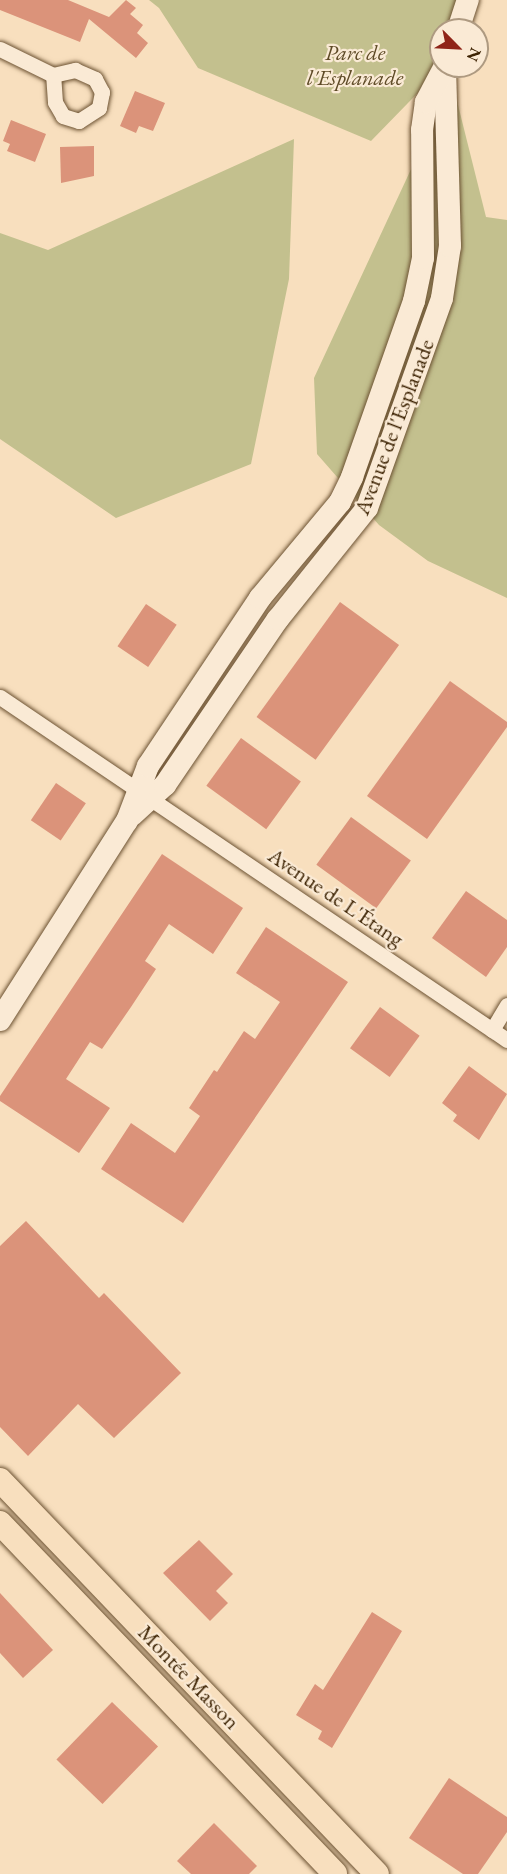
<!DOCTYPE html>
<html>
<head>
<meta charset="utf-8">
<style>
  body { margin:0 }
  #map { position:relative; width:507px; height:1874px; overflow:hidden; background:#f8dfbe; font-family:"EB Garamond",serif }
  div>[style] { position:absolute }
  .green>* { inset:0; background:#c3c08e }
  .building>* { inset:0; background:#db937a; transform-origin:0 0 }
  .roads { filter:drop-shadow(0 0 2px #6c5232) drop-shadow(0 0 2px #6c5232) }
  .street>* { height:15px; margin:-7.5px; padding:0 7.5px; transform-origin:7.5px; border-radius:7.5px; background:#faead5 }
  .secondary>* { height:22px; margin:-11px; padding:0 11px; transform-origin:11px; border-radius:11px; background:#faead5 }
  .primary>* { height:24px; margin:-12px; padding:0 12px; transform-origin:12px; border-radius:12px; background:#f8dfbe }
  span { translate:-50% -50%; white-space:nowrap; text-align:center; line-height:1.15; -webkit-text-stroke:4.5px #faead5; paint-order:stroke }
  .park-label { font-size:22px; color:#5e4a26; font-style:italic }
  .street-label { font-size:22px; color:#3d2303 }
  .north { position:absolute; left:429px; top:18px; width:60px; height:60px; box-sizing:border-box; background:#faead5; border:2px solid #ae9a81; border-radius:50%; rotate:114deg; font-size:16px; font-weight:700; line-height:24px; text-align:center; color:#3d2303 }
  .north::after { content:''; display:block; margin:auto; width:21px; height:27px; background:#8f2418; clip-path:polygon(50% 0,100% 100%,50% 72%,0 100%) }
</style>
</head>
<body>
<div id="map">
  <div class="green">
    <i style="clip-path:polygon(149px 0,461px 0,454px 30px,441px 30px,444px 66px,371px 141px,198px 68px,159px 8px)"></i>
    <i style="clip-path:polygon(452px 81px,486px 217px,507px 220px,507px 598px,428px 561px,379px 525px,317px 454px,314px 378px)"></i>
    <i style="clip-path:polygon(294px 139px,289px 279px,251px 464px,116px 518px,0 439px,0 233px,48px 250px)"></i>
  </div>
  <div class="building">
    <i style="clip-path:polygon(0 0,68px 0,109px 17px,126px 0,136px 8px,130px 14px,143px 25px,137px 33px,148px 43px,136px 58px,89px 19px,80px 42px,0 10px)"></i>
    <i style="clip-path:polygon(135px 91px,165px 103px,153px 131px,139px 126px,136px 133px,120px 126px)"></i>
    <i style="clip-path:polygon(11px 120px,46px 134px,35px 162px,7px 151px,10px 144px,3px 141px)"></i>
    <i style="clip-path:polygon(94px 146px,94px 176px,61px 183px,60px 147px)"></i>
    <i style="left:340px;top:602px;width:73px;height:142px;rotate:36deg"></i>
    <i style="left:146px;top:604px;width:37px;height:51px;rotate:34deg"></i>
    <i style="clip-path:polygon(450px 681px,507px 722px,507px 727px,427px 839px,367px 796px)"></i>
    <i style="left:241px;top:738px;width:74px;height:59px;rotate:36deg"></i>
    <i style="left:56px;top:783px;width:36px;height:45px;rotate:34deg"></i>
    <i style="left:351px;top:817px;width:74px;height:59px;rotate:36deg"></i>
    <i style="clip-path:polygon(162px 854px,243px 908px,213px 954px,169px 924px,145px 961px,156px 969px,131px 1007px,102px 1049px,90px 1042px,66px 1079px,110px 1108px,79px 1153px,0 1101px,0 1096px)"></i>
    <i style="clip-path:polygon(466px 891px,507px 920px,507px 947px,486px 977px,432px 938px)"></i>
    <i style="clip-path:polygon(266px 927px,348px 982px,183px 1223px,101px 1169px,131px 1123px,175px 1153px,200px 1116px,189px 1108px,214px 1070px,217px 1072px,244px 1031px,255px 1039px,280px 1002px,236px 973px)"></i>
    <i style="left:380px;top:1007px;width:49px;height:51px;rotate:36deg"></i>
    <i style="clip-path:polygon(469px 1066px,507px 1094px,479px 1140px,453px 1121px,457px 1115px,442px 1103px)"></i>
    <i style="clip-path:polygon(26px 1221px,99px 1298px,104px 1293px,181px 1373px,114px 1438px,78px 1404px,28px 1456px,0 1427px,0 1246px)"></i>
    <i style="clip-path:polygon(199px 1540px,233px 1574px,216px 1591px,228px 1603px,210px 1621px,163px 1573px)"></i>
    <i style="clip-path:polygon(0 1593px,53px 1650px,23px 1678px,0 1653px)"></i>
    <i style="clip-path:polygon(372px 1612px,402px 1631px,332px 1748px,318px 1739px,322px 1731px,296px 1715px,315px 1684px,323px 1690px)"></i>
    <i style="left:112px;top:1702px;width:64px;height:80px;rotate:44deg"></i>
    <i style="clip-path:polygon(449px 1778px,507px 1817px,507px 1832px,478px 1874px,463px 1874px,409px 1838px)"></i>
    <i style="clip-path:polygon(214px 1823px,257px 1866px,249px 1874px,191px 1874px,177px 1861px)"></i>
  </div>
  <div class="roads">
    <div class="street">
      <i style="left:0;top:49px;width:59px;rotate:26.1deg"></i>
      <i style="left:75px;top:70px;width:22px;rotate:24deg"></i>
      <i style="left:95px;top:79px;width:15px;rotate:62deg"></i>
      <i style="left:102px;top:92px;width:16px;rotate:101deg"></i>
      <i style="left:99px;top:108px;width:24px;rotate:147deg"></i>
      <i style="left:79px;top:121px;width:17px;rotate:-163deg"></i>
      <i style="left:63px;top:116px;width:16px;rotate:-120deg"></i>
      <i style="left:55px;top:102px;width:27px;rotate:-94deg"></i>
      <i style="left:53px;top:75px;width:23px;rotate:-13deg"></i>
      <i style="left:0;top:697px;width:612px;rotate:34.08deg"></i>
      <i style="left:492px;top:1030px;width:29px;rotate:-59deg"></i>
    </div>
    <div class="secondary">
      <i style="left:458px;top:30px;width:32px;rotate:-72deg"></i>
      <i style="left:132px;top:815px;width:45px;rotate:-42.3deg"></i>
      <i style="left:165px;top:785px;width:201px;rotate:-55.8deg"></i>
      <i style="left:278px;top:619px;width:142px;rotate:-51.3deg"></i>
      <i style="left:367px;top:508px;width:223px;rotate:-70.3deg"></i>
      <i style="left:442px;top:298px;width:53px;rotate:-81.3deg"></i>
      <i style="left:450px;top:246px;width:179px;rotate:-91.6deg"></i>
      <i style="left:0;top:1020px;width:236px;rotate:-57.5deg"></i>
      <i style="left:127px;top:821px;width:59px;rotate:-69.1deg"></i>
      <i style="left:148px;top:766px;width:202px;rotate:-56.3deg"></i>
      <i style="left:260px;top:598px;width:125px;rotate:-50.2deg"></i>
      <i style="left:340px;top:502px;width:28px;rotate:-64deg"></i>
      <i style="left:352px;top:477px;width:187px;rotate:-70.6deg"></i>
      <i style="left:414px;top:301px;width:44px;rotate:-78.2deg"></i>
      <i style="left:423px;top:258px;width:128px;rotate:-90.4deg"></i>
      <i style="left:422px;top:130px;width:28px;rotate:-82deg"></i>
      <i style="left:426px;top:102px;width:41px;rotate:-62.2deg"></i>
    </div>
    <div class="primary">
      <i style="left:0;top:1480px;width:545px;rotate:46.26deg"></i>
      <i style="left:0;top:1523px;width:485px;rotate:46.3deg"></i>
    </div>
  </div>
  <div class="park-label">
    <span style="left:355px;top:65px">Parc de<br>l'Esplanade</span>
  </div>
  <div class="street-label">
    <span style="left:394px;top:427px;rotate:-69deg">Avenue de l'Esplanade</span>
    <span style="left:336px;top:897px;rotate:34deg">Avenue de L'Étang</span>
    <span style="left:189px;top:1677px;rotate:46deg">Montée Masson</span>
  </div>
  <div class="north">N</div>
</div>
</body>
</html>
